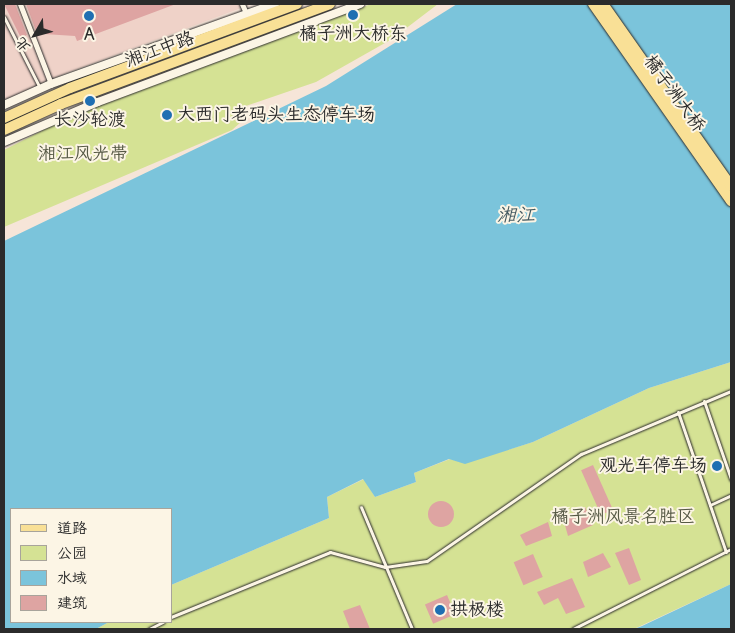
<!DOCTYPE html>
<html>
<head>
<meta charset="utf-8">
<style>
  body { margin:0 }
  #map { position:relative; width:735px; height:633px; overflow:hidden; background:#f6e5d8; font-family:Pangolin,"LXGW WenKai TC",sans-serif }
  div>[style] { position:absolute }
  .built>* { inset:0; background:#efd2c8 }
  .green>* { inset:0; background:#d5e294 }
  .water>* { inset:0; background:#7bc4db }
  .building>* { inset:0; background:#dea4a2; transform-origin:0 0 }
  .round { border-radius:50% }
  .roads { filter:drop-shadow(0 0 1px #2b2b2b) drop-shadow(0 0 1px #2b2b2b) }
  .service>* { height:3px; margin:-1.5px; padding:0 1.5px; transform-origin:1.5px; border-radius:1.5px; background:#fcf5e5 }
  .pedestrian>* { height:5px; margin:-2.5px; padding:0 2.5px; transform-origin:2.5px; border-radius:2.5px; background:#fcf5e5 }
  .tertiary>* { height:8px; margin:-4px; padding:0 4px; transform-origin:4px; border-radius:4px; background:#fcf5e5 }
  .primary>* { height:10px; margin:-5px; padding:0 5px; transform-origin:5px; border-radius:5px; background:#f9e096 }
  .dots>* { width:14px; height:14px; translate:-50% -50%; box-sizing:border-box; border:2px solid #fcf5e5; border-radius:50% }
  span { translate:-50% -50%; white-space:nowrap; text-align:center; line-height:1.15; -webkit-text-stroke:4px #fcf5e5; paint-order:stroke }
  .poi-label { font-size:18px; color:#2b2b2b }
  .left { translate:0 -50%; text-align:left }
  .right { translate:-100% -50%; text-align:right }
  .street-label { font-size:18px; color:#2b2b2b }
  .park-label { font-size:18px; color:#565945 }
  .water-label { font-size:19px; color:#435960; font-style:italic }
  .frame { position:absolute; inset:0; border:5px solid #2b2b2b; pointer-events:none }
  .legend { position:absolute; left:10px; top:508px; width:162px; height:115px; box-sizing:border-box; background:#fcf5e5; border:1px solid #a8a49b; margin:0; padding:6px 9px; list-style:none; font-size:15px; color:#2b2b2b }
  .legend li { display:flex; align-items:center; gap:10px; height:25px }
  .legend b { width:25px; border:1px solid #a8a49b }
  .north { position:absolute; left:10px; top:10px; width:50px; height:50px; -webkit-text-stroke:4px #fcf5e5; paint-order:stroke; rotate:232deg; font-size:14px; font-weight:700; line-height:20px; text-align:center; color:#2b2b2b }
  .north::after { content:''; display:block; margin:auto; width:18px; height:22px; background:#2b2b2b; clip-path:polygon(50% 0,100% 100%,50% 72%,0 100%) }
</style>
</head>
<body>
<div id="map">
  <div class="built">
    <i style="clip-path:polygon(4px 4px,252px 4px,64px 74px,4px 101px)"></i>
  </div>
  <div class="green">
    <i style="clip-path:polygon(371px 4px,438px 4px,392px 39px,316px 82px,240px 108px,241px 122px,232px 130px,4px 227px,4px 150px,69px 117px)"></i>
    <i style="clip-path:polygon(731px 362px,731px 584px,634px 629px,96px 629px,109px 622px,171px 622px,171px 585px,329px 518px,327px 497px,364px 479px,375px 497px,416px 482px,414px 473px,450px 459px,465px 463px,533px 442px,649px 388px)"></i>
  </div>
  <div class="water">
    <i style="clip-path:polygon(457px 4px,731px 4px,731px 362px,649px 388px,533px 442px,465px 464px,449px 459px,414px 473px,416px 482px,375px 497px,363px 479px,327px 497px,329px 518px,171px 585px,171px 509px,11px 509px,11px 622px,109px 622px,96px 629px,4px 629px,4px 241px,326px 86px)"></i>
    <i style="clip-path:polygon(731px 584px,731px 629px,634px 629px,642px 626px)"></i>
  </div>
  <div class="building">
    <i style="clip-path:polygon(4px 4px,15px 4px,27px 35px,21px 38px)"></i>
    <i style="clip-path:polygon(26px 4px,176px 4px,77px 41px,75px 36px,44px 34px,42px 29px,36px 31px)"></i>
    <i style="left:593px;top:465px;width:49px;height:13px;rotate:66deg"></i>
    <i class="round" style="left:428px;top:501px;width:26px;height:26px"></i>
    <i style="clip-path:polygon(585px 507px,593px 525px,568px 536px,563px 518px)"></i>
    <i style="clip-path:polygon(548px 522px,552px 536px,526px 546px,520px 535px)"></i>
    <i style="clip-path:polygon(629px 548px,641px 580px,629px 585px,615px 553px)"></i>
    <i style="clip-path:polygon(603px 553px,611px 567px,588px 577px,583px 562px)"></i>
    <i style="left:533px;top:554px;width:25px;height:21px;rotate:67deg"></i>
    <i style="clip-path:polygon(572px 578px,585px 607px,566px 614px,558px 598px,544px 605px,537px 592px)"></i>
    <i style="left:447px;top:595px;width:21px;height:24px;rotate:67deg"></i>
    <i style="clip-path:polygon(360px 605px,370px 629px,350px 629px,343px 611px)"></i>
  </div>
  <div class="roads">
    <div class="service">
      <i style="left:4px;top:17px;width:80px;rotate:63.1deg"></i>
      <i style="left:704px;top:401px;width:83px;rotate:70.9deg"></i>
      <i style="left:678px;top:412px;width:148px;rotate:71.1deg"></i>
      <i style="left:710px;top:505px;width:23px;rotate:-25deg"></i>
      <i style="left:361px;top:507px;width:132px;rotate:67.3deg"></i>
      <i style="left:171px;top:617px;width:172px;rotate:-22.2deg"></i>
      <i style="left:330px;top:552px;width:57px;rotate:15.3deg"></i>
      <i style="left:385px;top:567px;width:42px;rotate:-8.1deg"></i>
      <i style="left:427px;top:561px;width:188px;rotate:-34.8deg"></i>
      <i style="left:581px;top:454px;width:163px;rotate:-22.8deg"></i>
      <i style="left:149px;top:629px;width:16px;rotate:-27deg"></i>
      <i style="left:573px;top:629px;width:177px;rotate:-26.9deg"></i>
    </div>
    <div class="pedestrian">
      <i style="left:20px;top:4px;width:86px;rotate:68.8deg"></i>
      <i style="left:242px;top:4px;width:12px;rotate:66deg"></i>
    </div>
    <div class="tertiary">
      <i style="left:4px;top:105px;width:51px;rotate:-24.1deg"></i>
      <i style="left:51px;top:84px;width:238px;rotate:-19.7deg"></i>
      <i style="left:4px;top:142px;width:102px;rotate:-23.1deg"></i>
      <i style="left:98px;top:102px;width:280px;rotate:-20.5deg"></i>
    </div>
    <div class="primary">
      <i style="left:593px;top:4px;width:241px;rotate:55deg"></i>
      <i style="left:603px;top:4px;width:223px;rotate:54.9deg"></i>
      <i style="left:4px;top:118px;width:72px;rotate:-24.4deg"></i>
      <i style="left:70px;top:88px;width:242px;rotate:-20.3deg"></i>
      <i style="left:4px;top:130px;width:63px;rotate:-24.5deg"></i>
      <i style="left:61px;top:104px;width:287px;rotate:-20.4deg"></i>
    </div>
  </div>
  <div class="dots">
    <i style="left:353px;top:15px;background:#1f6fb2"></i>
    <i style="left:89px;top:16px;background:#1f6fb2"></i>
    <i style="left:90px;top:101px;background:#1f6fb2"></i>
    <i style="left:167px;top:115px;background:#1f6fb2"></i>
    <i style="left:717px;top:466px;background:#1f6fb2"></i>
    <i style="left:440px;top:610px;background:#1f6fb2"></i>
  </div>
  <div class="poi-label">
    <span style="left:353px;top:34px">橘子洲大桥东</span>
    <span style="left:89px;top:35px">A</span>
    <span class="left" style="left:177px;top:115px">大西门老码头生态停车场</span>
    <span style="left:90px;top:120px">长沙轮渡</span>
    <span class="right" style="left:707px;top:466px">观光车停车场</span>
    <span class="left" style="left:450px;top:610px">拱极楼</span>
  </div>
  <div class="street-label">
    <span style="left:160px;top:50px;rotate:-20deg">湘江中路</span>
    <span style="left:674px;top:94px;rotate:54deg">橘子洲大桥</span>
  </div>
  <div class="park-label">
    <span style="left:83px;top:154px">湘江风光带</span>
    <span style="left:623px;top:517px">橘子洲风景名胜区</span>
  </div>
  <div class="water-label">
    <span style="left:516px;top:216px">湘江</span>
  </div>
  <div class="frame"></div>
  <ul class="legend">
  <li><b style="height:6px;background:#f9e096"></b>道路</li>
  <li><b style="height:14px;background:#d5e294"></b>公园</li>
  <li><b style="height:14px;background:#7bc4db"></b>水域</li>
  <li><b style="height:14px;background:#dea4a2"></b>建筑</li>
  </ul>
  <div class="north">北</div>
</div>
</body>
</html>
